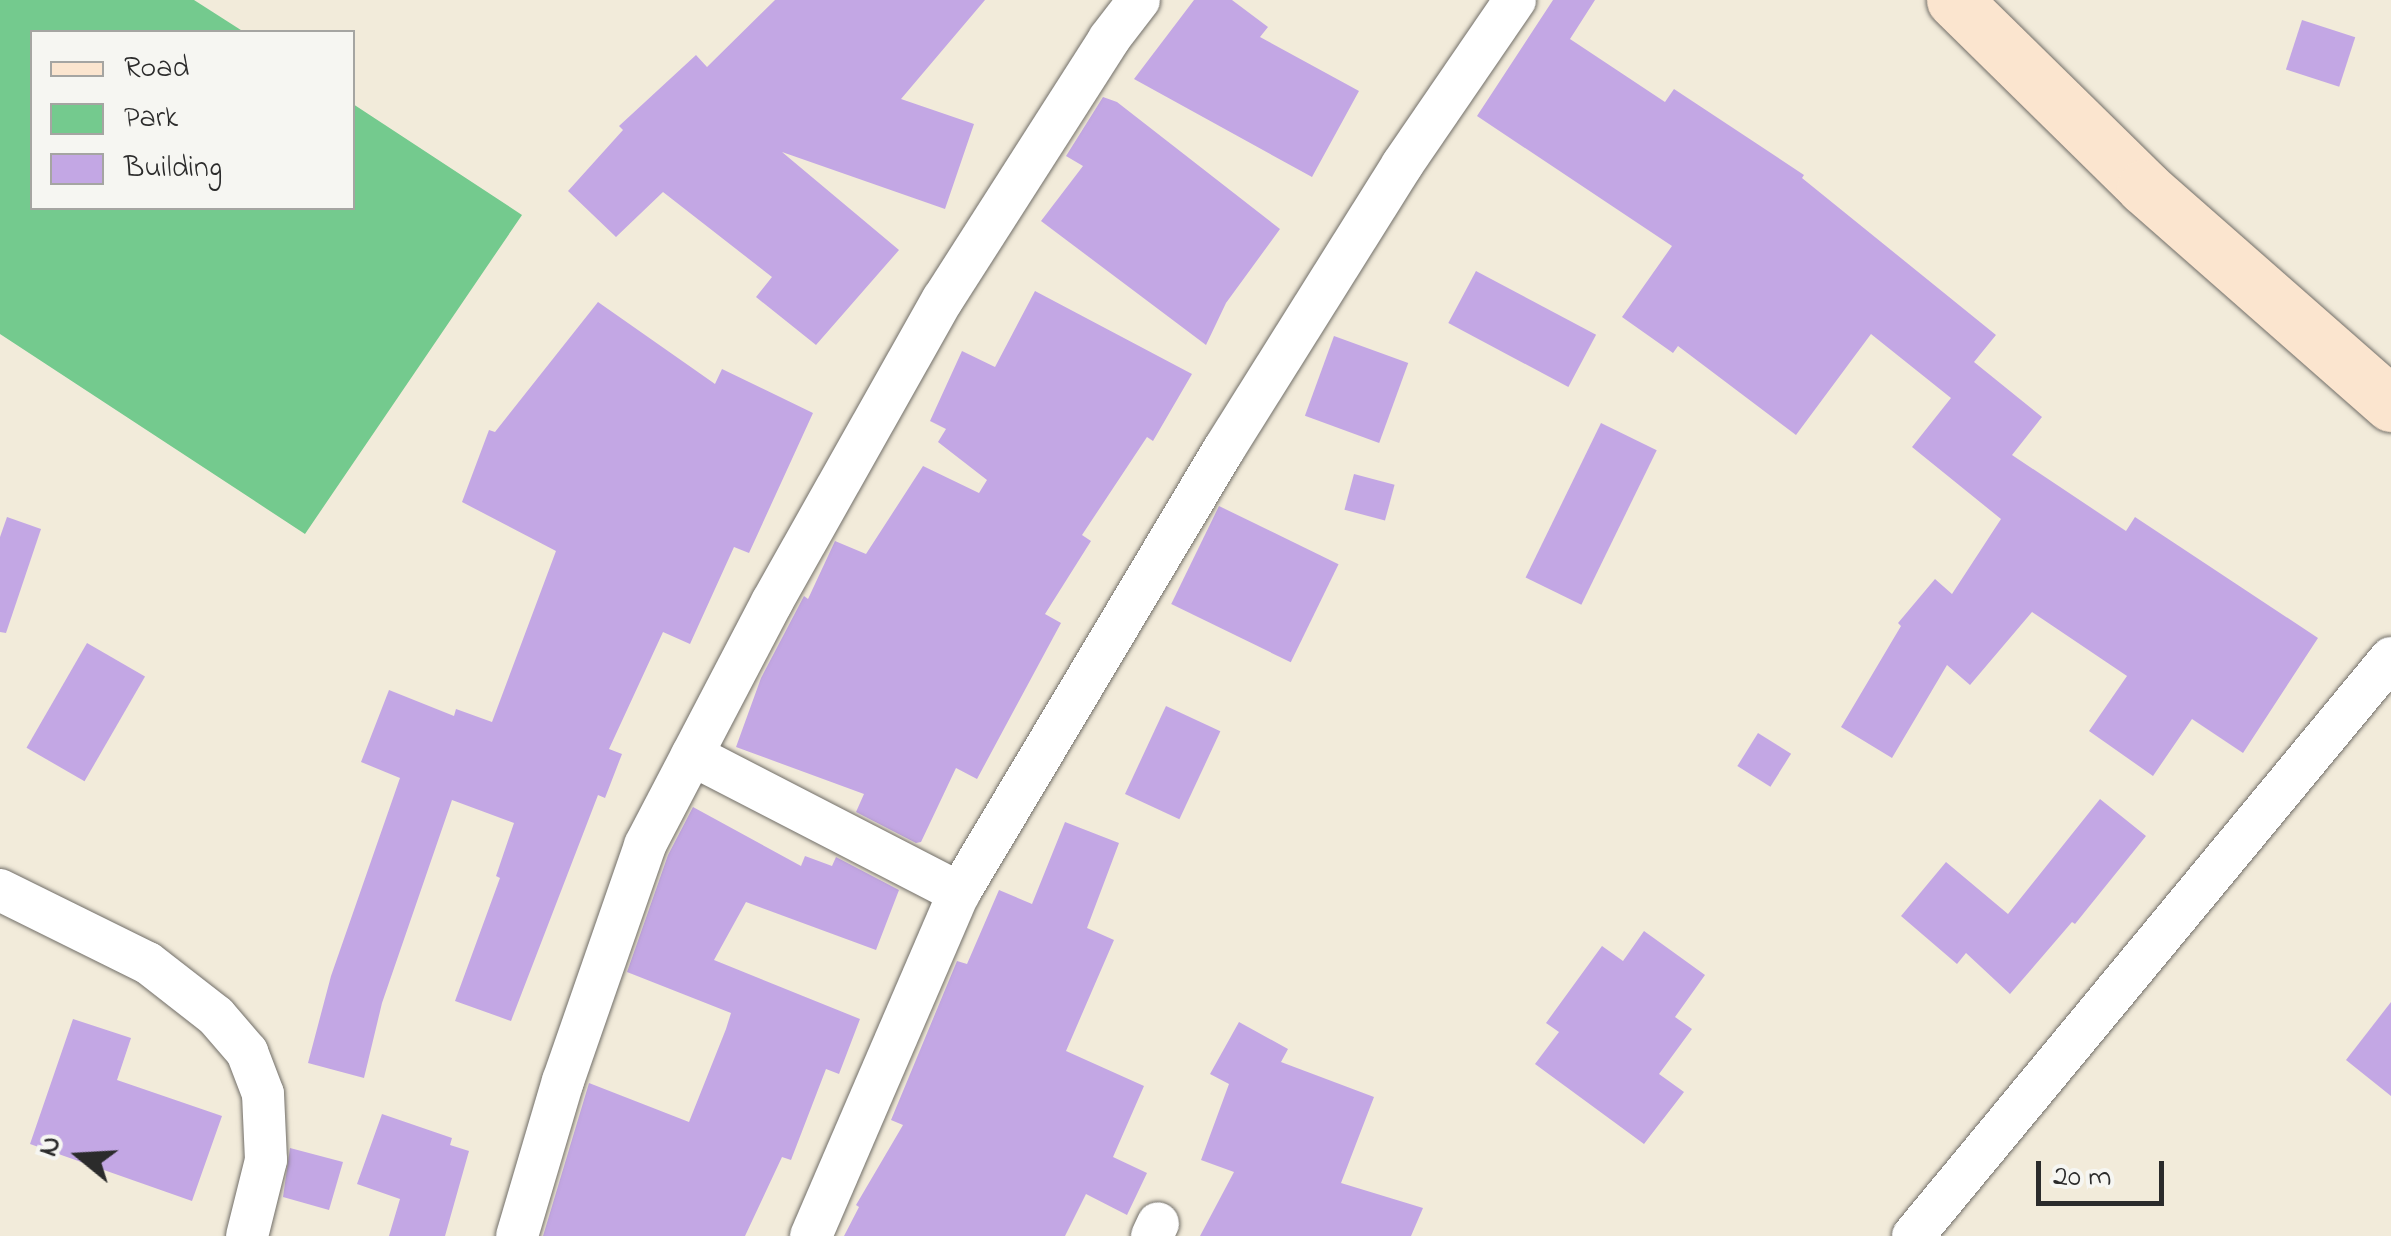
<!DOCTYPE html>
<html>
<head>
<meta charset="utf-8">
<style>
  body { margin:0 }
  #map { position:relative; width:2391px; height:1236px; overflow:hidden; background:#f2ebda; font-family:"Indie Flower",sans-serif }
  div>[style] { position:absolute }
  .green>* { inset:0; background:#74ca8e }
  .building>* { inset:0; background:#c3a7e4; transform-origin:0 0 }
  .roads { filter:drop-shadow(0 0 2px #716e68) drop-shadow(0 0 2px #716e68) }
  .street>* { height:42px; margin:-21px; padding:0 21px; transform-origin:21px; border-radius:21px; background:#fff }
  .secondary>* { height:55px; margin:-27.5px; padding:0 27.5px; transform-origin:27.5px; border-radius:27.5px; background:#fbe5cf }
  span { translate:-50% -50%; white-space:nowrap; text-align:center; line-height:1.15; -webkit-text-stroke:9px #f6f6f2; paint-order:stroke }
  .legend { position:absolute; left:30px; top:30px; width:325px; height:180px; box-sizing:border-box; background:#f6f6f2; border:2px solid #a5a5a2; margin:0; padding:12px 18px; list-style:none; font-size:30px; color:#2b2b2b }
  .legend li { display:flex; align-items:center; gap:20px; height:50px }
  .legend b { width:50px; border:2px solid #a5a5a2 }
  .north { position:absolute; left:30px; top:1106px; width:100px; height:100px; -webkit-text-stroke:8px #f6f6f2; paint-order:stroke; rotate:288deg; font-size:28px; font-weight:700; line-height:40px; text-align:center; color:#2b2b2b }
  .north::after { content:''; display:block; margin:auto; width:35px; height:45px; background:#2b2b2b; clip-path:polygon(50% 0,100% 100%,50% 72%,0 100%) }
  .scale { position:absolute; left:2036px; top:1161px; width:128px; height:45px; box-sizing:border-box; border:5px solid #2b2b2b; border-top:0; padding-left:12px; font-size:30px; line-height:35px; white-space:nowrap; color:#2b2b2b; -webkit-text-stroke:8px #f6f6f2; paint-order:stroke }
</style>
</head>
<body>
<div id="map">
  <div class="green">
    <i style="clip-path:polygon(0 0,194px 0,244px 32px,32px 32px,32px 208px,352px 208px,353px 104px,522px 215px,305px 534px,0 334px)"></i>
  </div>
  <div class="building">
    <i style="clip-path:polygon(775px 0,985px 0,901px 99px,974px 124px,945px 209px,782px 152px,899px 250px,816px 345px,756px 297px,772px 277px,663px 192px,616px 237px,568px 191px,623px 130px,619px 126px,696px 55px,707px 67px)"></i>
    <i style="clip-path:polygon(1194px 0,1232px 0,1268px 27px,1260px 37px,1359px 91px,1312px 177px,1134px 79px)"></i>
    <i style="clip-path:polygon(1553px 0,1595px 0,1570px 39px,1665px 102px,1674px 89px,1804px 175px,1802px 178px,1996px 335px,1974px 362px,2042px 417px,2012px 455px,2126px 531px,2135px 517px,2318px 638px,2243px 753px,2192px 719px,2153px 776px,2089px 731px,2127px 676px,2032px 612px,1970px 685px,1947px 665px,1892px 758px,1841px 727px,1901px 626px,1898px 623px,1935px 579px,1952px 594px,2001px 519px,1912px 447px,1951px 398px,1871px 334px,1796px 435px,1678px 346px,1673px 353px,1622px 317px,1672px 246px,1477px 116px)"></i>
    <i style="left:2302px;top:20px;width:56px;height:52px;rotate:18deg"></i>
    <i style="clip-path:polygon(1103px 97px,1117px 102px,1280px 229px,1226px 303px,1206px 345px,1041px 221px,1083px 166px,1066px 156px)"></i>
    <i style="left:1476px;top:271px;width:136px;height:59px;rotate:28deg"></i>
    <i style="clip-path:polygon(1035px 291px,1192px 374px,1153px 441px,1147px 437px,1082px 535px,1091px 541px,1045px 614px,1061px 623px,977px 779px,956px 768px,921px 842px,916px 843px,856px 812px,864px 794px,736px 747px,761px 678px,804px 596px,808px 599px,835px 541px,866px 554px,923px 466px,979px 493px,987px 480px,938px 442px,946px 429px,930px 421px,962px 351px,995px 367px)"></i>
    <i style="clip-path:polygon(598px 302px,715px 384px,722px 369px,813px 413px,749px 553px,734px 547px,690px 644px,663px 632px,609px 749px,622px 754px,605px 798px,598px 795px,511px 1021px,455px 1001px,500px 878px,496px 876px,514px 823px,452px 800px,382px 1003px,364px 1078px,308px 1063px,331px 976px,400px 778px,361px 762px,389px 690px,454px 716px,456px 709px,492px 722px,556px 551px,462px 502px,489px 430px,495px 432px)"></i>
    <i style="left:1334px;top:336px;width:79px;height:85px;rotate:20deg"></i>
    <i style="left:1601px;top:423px;width:62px;height:172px;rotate:26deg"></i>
    <i style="left:1354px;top:474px;width:42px;height:37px;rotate:15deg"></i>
    <i style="left:1219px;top:506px;width:133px;height:109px;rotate:26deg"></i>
    <i style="clip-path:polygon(7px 517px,41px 529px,6px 633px,0 632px,0 537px)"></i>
    <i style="left:87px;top:643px;width:67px;height:121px;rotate:30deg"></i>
    <i style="left:1166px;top:706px;width:60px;height:97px;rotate:25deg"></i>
    <i style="left:1758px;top:733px;width:39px;height:39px;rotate:32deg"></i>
    <i style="clip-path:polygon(2100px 799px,2146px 836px,2075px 924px,2072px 922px,2010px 994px,1966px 953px,1957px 964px,1901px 916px,1946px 862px,2008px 914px)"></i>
    <i style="clip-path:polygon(693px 807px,801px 866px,805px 856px,832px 866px,836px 857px,899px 890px,876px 950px,746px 902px,714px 960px,860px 1019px,839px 1074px,826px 1069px,791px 1160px,782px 1157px,745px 1236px,543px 1236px,589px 1083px,689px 1122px,726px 1029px,731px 1013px,627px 972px,668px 855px)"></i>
    <i style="clip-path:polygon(1065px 822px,1119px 843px,1087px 928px,1114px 940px,1066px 1051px,1144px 1086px,1113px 1157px,1147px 1173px,1127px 1215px,1086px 1194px,1065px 1236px,844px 1236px,859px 1207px,856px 1205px,903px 1125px,891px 1120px,957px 961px,967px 964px,999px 890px,1032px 904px)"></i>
    <i style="clip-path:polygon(1644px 931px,1705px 975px,1675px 1017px,1692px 1029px,1659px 1074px,1684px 1092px,1644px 1144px,1535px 1064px,1559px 1032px,1546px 1023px,1602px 946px,1623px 961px)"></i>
    <i style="clip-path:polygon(2391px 1002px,2391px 1096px,2346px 1060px)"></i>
    <i style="clip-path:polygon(73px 1019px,131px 1038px,117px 1080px,222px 1116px,192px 1201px,30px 1144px)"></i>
    <i style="clip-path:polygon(1239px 1022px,1288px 1049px,1281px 1062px,1374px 1097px,1341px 1183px,1423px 1208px,1411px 1236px,1200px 1236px,1234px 1172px,1201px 1160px,1229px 1084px,1210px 1074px)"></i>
    <i style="clip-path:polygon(382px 1114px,452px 1138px,450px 1145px,469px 1151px,445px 1236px,389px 1236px,400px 1199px,357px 1184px)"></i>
    <i style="clip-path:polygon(290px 1148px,343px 1162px,329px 1210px,283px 1197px)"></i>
  </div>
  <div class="roads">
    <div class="street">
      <i style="left:692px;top:755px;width:301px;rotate:27.3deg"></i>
      <i style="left:0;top:890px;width:165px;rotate:26.3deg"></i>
      <i style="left:148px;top:963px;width:86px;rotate:37.9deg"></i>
      <i style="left:216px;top:1016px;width:48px;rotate:49.3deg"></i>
      <i style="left:247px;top:1052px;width:45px;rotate:69.1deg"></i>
      <i style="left:263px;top:1094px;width:66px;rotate:87.4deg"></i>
      <i style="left:266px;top:1160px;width:78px;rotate:104deg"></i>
      <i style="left:517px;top:1236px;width:162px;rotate:-73.5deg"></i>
      <i style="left:563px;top:1081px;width:250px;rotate:-70.8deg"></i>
      <i style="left:645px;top:845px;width:274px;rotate:-62.4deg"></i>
      <i style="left:772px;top:602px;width:348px;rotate:-60.6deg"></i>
      <i style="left:943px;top:299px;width:308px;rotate:-57.4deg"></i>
      <i style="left:1109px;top:39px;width:49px;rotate:-52.4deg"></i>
      <i style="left:811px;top:1236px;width:374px;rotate:-66.7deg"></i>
      <i style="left:959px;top:893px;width:517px;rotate:-59.17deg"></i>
      <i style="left:1224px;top:449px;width:335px;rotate:-57.9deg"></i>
      <i style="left:1402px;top:165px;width:200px;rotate:-55.6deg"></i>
      <i style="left:1152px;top:1236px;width:14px;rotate:-65deg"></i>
      <i style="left:1913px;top:1236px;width:750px;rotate:-50.41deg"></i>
    </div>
    <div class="secondary">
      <i style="left:1954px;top:0;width:267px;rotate:44.5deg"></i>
      <i style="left:2144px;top:187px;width:329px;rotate:41.3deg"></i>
    </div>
  </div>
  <ul class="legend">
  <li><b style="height:12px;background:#fbe5cf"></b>Road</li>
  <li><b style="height:28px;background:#74ca8e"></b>Park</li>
  <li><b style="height:28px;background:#c3a7e4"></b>Building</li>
  </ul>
  <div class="north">N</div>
  <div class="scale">20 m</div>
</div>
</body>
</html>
